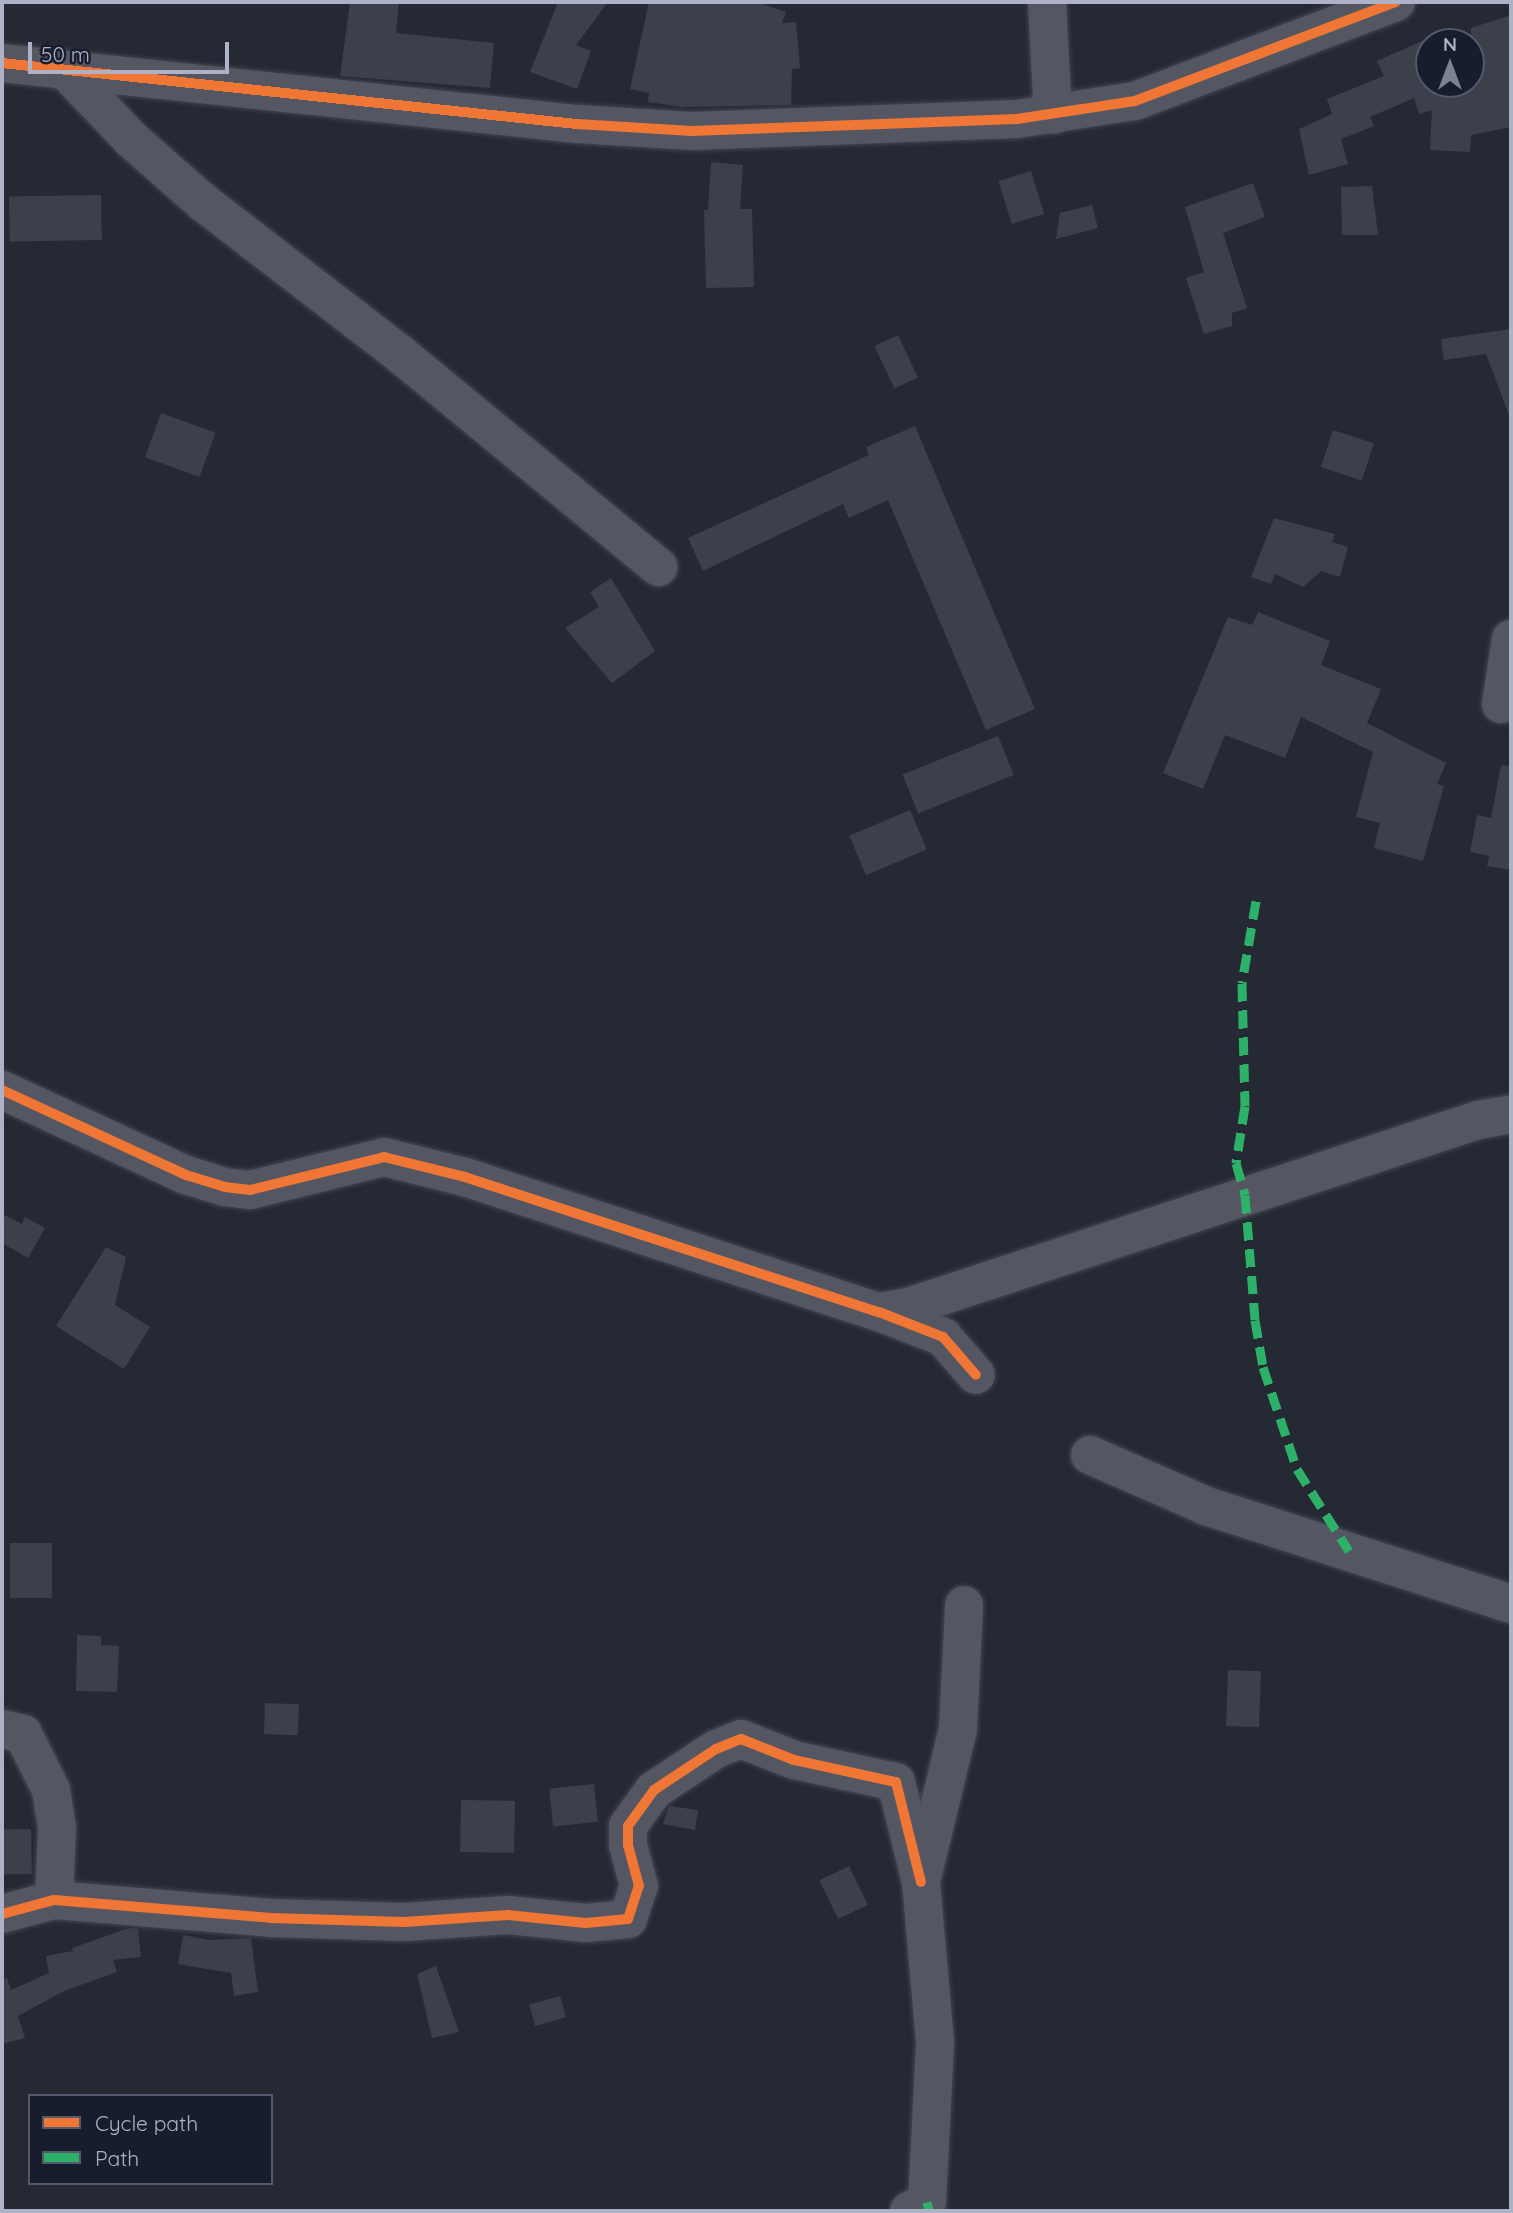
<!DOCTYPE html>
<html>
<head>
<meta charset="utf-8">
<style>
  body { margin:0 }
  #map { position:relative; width:1513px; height:2213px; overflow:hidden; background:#252933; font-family:Quicksand,sans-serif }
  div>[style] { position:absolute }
  .building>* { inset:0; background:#3c404a; transform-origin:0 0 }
  .roads { filter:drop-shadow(0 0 2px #42454e) drop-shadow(0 0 2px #42454e) }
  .minor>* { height:38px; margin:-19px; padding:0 19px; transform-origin:19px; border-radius:19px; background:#545762 }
  .quiet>* { height:9px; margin-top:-4.5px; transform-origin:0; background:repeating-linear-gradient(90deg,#2db169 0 18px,transparent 0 27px) }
  .cycleway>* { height:10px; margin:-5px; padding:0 5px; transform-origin:5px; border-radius:5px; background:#f07635 }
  span { translate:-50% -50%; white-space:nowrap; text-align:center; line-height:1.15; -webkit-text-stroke:7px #181d2e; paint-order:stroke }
  .frame { position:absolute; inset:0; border:4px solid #adb2c6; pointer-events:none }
  .legend { position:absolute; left:28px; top:2094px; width:245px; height:91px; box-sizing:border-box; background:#181d2e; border:2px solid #54596b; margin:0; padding:9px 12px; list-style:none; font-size:21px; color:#adb2c6 }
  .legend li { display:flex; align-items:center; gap:14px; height:35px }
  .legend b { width:35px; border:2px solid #54596b }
  .north { position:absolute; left:1415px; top:28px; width:70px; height:70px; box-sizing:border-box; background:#181d2e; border:2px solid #54596b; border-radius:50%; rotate:0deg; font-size:19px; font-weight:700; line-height:28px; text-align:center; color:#adb2c6 }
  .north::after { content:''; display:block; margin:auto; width:24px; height:32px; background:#7d8293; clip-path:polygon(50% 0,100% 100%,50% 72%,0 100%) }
  .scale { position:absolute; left:28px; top:42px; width:201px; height:32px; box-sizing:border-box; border:4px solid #adb2c6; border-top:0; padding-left:9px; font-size:21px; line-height:24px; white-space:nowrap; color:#adb2c6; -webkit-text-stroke:5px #181d2e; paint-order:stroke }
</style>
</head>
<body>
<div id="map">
  <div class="building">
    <i style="clip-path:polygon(350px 2px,399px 2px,396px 33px,494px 43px,490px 88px,340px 76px)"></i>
    <i style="clip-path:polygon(558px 2px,608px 2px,576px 45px,591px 51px,577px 89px,530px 72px)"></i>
    <i style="clip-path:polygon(649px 2px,757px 2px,786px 12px,782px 23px,796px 22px,800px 68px,792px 69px,791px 105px,682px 107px,648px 102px,649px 93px,630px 89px)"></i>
    <i style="clip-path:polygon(1511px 15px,1511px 127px,1471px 135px,1470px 152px,1430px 150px,1432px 110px,1419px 114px,1414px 98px,1370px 117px,1374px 126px,1341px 139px,1348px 164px,1309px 175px,1299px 129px,1332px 114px,1327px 99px,1384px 76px,1377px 61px,1429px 38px,1429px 84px,1471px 84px,1471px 28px)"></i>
    <i style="clip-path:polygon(711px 162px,743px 165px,740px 209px,752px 209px,754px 287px,706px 288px,704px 210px,708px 210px)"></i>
    <i style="left:1031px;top:171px;width:45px;height:34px;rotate:73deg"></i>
    <i style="clip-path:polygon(1253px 183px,1265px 217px,1223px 233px,1247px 308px,1232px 313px,1232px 326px,1204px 334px,1186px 278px,1204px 272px,1185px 207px)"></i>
    <i style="clip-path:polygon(1372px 186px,1378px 235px,1342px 235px,1341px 187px)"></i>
    <i style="left:101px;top:195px;width:45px;height:92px;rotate:89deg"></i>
    <i style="clip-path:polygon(1092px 205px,1098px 228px,1056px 239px,1060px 213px)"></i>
    <i style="clip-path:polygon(1511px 329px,1511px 414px,1509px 415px,1486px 354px,1444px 360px,1441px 339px)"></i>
    <i style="left:898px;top:335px;width:47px;height:26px;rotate:65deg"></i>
    <i style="left:161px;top:413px;width:58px;height:47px;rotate:20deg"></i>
    <i style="clip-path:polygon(915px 426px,1035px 709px,986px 730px,888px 500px,849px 518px,843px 504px,703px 571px,688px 538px,869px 455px,866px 447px)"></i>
    <i style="left:1333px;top:430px;width:43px;height:39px;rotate:18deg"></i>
    <i style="clip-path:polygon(1274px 518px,1335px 534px,1332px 542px,1348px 547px,1340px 577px,1321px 571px,1303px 587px,1275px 574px,1271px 584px,1251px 577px)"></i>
    <i style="clip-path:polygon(611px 578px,655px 651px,612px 683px,565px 628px,599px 607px,590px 592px)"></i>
    <i style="clip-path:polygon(1258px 612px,1330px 641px,1321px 665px,1381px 689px,1367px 723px,1446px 763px,1437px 784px,1444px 786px,1423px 861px,1374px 848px,1380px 823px,1356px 817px,1373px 752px,1301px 717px,1285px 758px,1225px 735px,1203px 789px,1163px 773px,1228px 617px,1252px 625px)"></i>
    <i style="left:998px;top:736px;width:42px;height:103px;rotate:68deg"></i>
    <i style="clip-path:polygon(1501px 765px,1511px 766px,1511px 870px,1487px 866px,1489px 856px,1470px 852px,1477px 815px,1491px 818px)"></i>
    <i style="left:910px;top:810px;width:43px;height:66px;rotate:67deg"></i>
    <i style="clip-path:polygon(2px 1214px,22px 1224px,25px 1217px,45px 1228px,28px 1258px,2px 1243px)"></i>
    <i style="clip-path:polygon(106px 1247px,126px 1257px,115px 1305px,150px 1327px,124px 1369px,56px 1326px)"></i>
    <i style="left:10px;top:1543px;width:42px;height:55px"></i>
    <i style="clip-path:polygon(77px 1635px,101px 1636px,101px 1645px,119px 1646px,117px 1692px,76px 1691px)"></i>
    <i style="left:1228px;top:1670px;width:33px;height:56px;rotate:2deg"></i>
    <i style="left:265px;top:1703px;width:34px;height:31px;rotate:2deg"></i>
    <i style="left:594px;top:1784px;width:38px;height:45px;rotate:84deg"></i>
    <i style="left:461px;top:1800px;width:54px;height:52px;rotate:1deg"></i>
    <i style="clip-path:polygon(669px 1806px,698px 1810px,695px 1830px,663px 1824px)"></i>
    <i style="left:31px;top:1829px;width:45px;height:29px;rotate:89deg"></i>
    <i style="left:849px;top:1866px;width:43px;height:33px;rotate:64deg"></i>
    <i style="clip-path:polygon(129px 1928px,138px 1929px,141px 1957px,113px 1960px,117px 1972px,64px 1991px,18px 2016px,25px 2038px,2px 2044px,2px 1979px,7px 1978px,11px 1990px,49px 1973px,46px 1956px,73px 1951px,72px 1948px)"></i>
    <i style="clip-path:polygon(183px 1935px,209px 1940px,251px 1938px,258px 1992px,234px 1996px,231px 1973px,178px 1964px)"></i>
    <i style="clip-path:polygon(436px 1966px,459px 2032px,432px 2038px,417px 1974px)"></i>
    <i style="left:560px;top:1996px;width:22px;height:32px;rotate:74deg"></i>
  </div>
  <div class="roads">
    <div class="minor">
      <i style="left:1047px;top:2px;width:113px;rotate:87deg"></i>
      <i style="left:2px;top:63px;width:578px;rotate:6.06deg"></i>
      <i style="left:577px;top:124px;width:115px;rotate:3.5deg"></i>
      <i style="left:692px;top:131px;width:325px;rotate:-2.1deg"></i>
      <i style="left:1017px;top:119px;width:119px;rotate:-8.7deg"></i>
      <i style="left:1135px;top:101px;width:279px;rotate:-20.8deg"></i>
      <i style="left:67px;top:72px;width:94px;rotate:46.3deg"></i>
      <i style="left:132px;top:140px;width:96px;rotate:41.2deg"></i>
      <i style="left:204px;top:203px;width:247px;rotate:37.6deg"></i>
      <i style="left:400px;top:354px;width:335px;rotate:39.5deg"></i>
      <i style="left:1501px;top:704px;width:66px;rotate:-81.3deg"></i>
      <i style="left:2px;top:1090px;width:203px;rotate:24.8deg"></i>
      <i style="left:186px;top:1175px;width:41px;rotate:17.1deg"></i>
      <i style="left:225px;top:1187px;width:25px;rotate:7deg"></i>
      <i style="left:250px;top:1190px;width:138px;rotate:-13.8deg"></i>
      <i style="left:384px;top:1157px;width:83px;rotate:13.9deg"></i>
      <i style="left:465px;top:1177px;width:435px;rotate:18.1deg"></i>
      <i style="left:879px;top:1312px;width:69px;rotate:21.3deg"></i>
      <i style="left:943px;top:1337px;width:50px;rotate:49deg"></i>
      <i style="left:879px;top:1312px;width:29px;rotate:-10deg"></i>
      <i style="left:908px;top:1307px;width:600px;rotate:-18.16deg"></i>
      <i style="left:1478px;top:1120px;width:34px;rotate:-10deg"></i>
      <i style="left:1090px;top:1455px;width:127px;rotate:23.7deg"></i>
      <i style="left:1206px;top:1506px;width:320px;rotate:17.8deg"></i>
      <i style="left:2px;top:1729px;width:22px;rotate:13deg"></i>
      <i style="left:23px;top:1734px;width:63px;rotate:63.4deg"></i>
      <i style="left:51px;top:1790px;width:36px;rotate:81deg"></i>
      <i style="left:57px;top:1826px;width:74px;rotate:92.3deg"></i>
      <i style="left:2px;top:1914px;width:54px;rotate:-15.1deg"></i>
      <i style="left:54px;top:1900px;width:218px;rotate:4.7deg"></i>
      <i style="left:271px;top:1918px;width:133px;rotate:1.7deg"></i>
      <i style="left:404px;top:1922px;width:104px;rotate:-3.9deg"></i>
      <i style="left:508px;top:1915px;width:78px;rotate:5.9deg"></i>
      <i style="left:586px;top:1923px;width:42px;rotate:-5.4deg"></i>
      <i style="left:628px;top:1919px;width:35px;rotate:-72deg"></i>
      <i style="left:639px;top:1886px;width:42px;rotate:-105deg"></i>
      <i style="left:628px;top:1845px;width:19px;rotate:-90deg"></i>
      <i style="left:628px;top:1826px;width:44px;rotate:-54.2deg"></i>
      <i style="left:654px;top:1790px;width:74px;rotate:-33.5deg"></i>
      <i style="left:716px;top:1749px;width:27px;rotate:-22deg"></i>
      <i style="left:741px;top:1739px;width:57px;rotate:21.6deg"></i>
      <i style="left:794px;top:1760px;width:104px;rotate:12.2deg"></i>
      <i style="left:896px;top:1782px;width:103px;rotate:76deg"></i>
      <i style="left:909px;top:2211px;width:20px;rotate:-27deg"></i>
      <i style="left:927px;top:2202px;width:160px;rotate:-87.1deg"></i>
      <i style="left:935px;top:2042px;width:161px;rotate:-95deg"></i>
      <i style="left:921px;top:1882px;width:157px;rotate:-76.4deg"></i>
      <i style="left:958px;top:1729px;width:124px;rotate:-87.2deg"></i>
    </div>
  </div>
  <div class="quiet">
    <i style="left:1256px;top:901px;width:83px;rotate:99.7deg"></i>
    <i style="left:1242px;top:983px;width:123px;rotate:88.6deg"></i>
    <i style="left:1245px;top:1106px;width:58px;rotate:99deg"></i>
    <i style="left:1236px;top:1163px;width:33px;rotate:74deg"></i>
    <i style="left:1245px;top:1195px;width:125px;rotate:85.4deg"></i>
    <i style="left:1255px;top:1320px;width:48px;rotate:80.3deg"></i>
    <i style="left:1263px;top:1367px;width:108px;rotate:71.6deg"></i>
    <i style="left:1297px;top:1469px;width:97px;rotate:57.6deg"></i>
    <i style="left:927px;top:2202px;width:9px;rotate:77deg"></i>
  </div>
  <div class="cycleway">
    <i style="left:2px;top:63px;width:578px;rotate:6.06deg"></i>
    <i style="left:577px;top:124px;width:115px;rotate:3.5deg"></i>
    <i style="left:692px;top:131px;width:325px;rotate:-2.1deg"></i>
    <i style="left:1017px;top:119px;width:119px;rotate:-8.7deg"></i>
    <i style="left:1135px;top:101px;width:279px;rotate:-20.8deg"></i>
    <i style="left:2px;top:1090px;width:203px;rotate:24.8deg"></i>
    <i style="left:186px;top:1175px;width:41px;rotate:17.1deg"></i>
    <i style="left:225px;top:1187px;width:25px;rotate:7deg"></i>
    <i style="left:250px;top:1190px;width:138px;rotate:-13.8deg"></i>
    <i style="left:384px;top:1157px;width:83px;rotate:13.9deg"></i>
    <i style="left:465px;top:1177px;width:435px;rotate:18.1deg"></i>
    <i style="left:879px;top:1312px;width:69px;rotate:21.3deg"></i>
    <i style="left:943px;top:1337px;width:50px;rotate:49deg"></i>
    <i style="left:2px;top:1914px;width:54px;rotate:-15.1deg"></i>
    <i style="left:54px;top:1900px;width:218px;rotate:4.7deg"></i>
    <i style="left:271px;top:1918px;width:133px;rotate:1.7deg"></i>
    <i style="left:404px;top:1922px;width:104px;rotate:-3.9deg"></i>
    <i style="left:508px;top:1915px;width:78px;rotate:5.9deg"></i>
    <i style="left:586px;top:1923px;width:42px;rotate:-5.4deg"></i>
    <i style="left:628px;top:1919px;width:35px;rotate:-72deg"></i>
    <i style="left:639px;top:1886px;width:42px;rotate:-105deg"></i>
    <i style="left:628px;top:1845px;width:19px;rotate:-90deg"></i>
    <i style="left:628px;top:1826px;width:44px;rotate:-54.2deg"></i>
    <i style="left:654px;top:1790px;width:74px;rotate:-33.5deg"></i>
    <i style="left:716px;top:1749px;width:27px;rotate:-22deg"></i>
    <i style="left:741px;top:1739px;width:57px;rotate:21.6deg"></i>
    <i style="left:794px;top:1760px;width:104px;rotate:12.2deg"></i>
    <i style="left:896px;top:1782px;width:103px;rotate:76deg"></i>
  </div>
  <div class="frame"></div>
  <ul class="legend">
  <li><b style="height:9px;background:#f07635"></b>Cycle path</li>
  <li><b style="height:9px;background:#2db169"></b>Path</li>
  </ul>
  <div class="north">N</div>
  <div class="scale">50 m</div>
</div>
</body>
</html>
